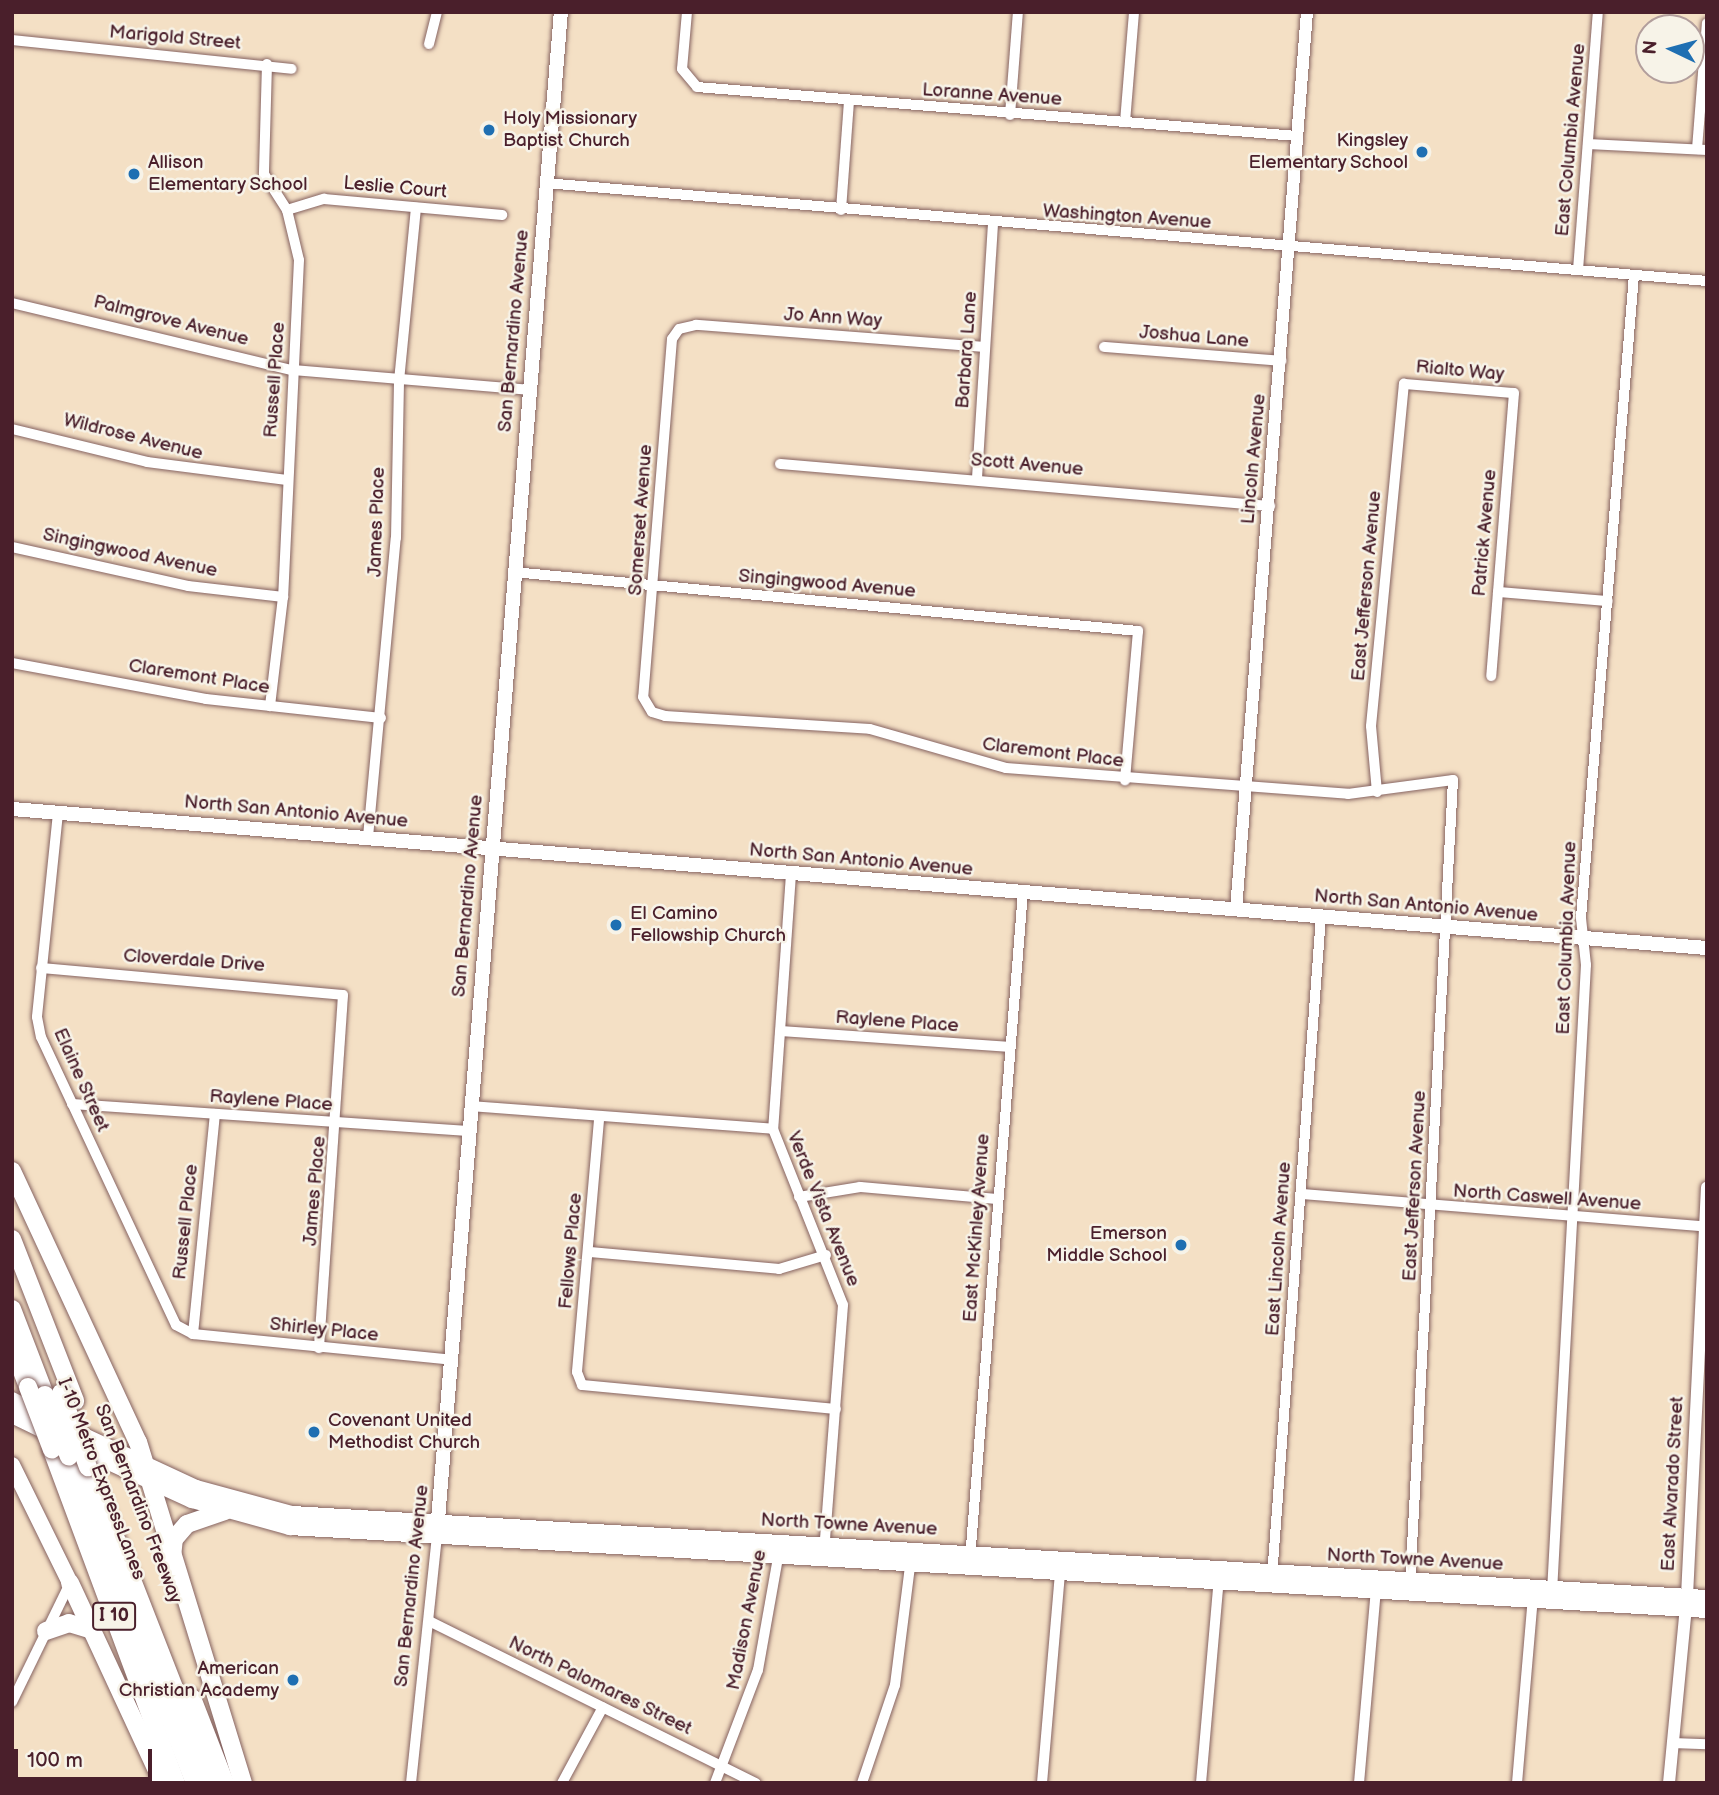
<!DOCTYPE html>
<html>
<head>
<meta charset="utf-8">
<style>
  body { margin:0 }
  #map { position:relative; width:1719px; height:1795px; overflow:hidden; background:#f4e0c5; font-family:"Balsamiq Sans",sans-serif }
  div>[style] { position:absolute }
  .roads { filter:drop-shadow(0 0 2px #866361) drop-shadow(0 0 2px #866361) }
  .minor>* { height:10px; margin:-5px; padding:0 5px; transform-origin:5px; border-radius:5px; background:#fff }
  .tertiary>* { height:12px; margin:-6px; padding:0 6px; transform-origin:6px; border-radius:6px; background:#fff }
  .secondary>* { height:14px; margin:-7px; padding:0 7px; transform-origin:7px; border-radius:7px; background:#fff }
  .primary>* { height:16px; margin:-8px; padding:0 8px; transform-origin:8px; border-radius:8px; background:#fff }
  .motorway>* { height:18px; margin:-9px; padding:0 9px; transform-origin:9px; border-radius:9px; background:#fff }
  .bridges { filter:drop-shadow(0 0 2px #866361) drop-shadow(0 0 2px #866361) }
  .motorway-bridge>* { height:18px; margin:-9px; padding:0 9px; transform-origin:9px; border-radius:9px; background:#fff }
  .dots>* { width:19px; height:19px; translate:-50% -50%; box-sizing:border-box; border:4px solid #f7f3e8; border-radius:50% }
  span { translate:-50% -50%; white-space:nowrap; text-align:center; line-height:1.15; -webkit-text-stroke:5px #f7f3e8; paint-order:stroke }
  .shield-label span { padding:2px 5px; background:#f7f3e8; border:2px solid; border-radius:5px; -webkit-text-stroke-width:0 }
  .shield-label { font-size:18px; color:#4a1f2b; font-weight:700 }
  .street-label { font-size:19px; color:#4a1f2b }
  .poi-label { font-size:19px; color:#4a1f2b }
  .left { translate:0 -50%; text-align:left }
  .right { translate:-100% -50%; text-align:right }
  .frame { position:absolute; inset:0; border:14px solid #4a1f2b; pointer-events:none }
  .north { position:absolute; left:1635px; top:14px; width:70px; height:70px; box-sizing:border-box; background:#f7f3e8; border:2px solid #b29e9c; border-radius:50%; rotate:275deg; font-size:19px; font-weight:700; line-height:28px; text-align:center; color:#4a1f2b }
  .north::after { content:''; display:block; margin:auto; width:24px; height:32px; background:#1f6fb2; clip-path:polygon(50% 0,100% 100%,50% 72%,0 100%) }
  .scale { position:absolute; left:14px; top:1749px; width:138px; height:32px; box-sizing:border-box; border:4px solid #4a1f2b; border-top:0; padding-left:9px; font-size:21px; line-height:24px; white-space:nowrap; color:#4a1f2b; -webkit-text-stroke:5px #f7f3e8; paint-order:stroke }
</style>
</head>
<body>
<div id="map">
  <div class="roads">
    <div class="minor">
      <i style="left:687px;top:12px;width:57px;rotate:95deg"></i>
      <i style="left:682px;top:69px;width:23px;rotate:50deg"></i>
      <i style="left:697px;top:87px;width:602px;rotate:4.67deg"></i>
      <i style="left:12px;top:40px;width:281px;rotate:5.9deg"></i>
      <i style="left:429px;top:44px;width:33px;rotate:-76deg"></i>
      <i style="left:267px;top:64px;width:110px;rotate:91.6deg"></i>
      <i style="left:264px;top:174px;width:43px;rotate:57.4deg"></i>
      <i style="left:287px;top:210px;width:51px;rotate:76.5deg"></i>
      <i style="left:299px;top:260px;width:337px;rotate:92.7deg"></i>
      <i style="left:283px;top:597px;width:110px;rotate:96.8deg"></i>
      <i style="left:1010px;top:115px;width:103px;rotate:-85.6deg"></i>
      <i style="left:1125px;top:122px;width:110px;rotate:-85.3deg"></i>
      <i style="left:1588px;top:144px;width:119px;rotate:2.9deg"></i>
      <i style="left:1697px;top:149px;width:126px;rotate:-85.5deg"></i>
      <i style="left:545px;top:183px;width:1166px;rotate:4.82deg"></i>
      <i style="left:287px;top:210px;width:39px;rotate:-17deg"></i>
      <i style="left:324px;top:199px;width:179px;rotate:5.1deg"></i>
      <i style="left:841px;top:210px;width:108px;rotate:-85.8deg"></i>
      <i style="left:1578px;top:270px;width:259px;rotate:-85.6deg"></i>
      <i style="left:12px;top:303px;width:288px;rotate:13.5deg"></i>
      <i style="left:292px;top:370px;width:238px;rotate:4.8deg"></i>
      <i style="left:985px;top:347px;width:290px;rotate:-175.6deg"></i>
      <i style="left:696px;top:325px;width:17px;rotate:167deg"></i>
      <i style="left:679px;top:329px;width:12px;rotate:125deg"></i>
      <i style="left:672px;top:339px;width:359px;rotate:94.6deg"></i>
      <i style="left:643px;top:697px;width:17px;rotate:59deg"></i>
      <i style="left:652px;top:712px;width:14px;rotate:17deg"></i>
      <i style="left:665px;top:716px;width:205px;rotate:3.6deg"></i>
      <i style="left:870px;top:729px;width:141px;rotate:16deg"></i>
      <i style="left:1006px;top:768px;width:343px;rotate:4.3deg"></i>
      <i style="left:1348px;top:794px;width:106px;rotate:-7.6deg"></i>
      <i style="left:1453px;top:780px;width:806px;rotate:93.06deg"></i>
      <i style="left:1104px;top:347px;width:178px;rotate:4.5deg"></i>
      <i style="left:12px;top:429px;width:139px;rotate:13.7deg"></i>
      <i style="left:147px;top:462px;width:141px;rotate:7.3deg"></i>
      <i style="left:780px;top:464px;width:492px;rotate:4.9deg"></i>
      <i style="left:977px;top:478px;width:255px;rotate:-86.4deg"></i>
      <i style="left:12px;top:547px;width:180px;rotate:12.5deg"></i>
      <i style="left:188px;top:586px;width:96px;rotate:6.6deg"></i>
      <i style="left:513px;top:572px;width:628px;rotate:5.39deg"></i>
      <i style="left:1138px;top:631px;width:150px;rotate:95deg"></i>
      <i style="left:1498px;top:592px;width:110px;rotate:4.7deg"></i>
      <i style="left:12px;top:663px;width:197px;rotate:10.5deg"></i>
      <i style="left:206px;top:699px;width:176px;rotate:6.2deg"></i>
      <i style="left:1377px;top:792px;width:66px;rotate:-95.2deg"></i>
      <i style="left:1371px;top:726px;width:344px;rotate:-84.5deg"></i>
      <i style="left:1404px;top:384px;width:110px;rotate:4.7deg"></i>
      <i style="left:1514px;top:393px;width:284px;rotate:94.6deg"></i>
      <i style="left:58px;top:813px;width:205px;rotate:95.9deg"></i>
      <i style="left:37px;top:1017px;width:20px;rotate:79deg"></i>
      <i style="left:41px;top:1037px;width:318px;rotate:64.9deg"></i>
      <i style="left:176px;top:1325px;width:19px;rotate:28deg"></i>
      <i style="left:193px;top:1334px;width:260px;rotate:5.7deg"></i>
      <i style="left:368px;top:837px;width:300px;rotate:-84.7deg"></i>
      <i style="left:396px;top:538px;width:157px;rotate:-88.9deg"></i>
      <i style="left:399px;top:381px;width:174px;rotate:-84.4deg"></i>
      <i style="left:791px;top:874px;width:256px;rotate:94deg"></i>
      <i style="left:773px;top:1129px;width:189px;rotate:68.3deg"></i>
      <i style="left:843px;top:1305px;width:246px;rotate:94.4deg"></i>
      <i style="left:41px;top:968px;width:303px;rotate:5.1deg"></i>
      <i style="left:343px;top:995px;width:354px;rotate:93.9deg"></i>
      <i style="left:782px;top:1031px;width:228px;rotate:4deg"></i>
      <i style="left:72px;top:1104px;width:397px;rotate:3.9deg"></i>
      <i style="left:470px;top:1106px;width:304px;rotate:4.3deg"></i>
      <i style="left:599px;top:1120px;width:253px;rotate:95deg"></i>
      <i style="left:577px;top:1372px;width:14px;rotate:69deg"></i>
      <i style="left:582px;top:1385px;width:255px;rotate:5.4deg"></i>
      <i style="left:1301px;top:1194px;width:407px;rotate:4.6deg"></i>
      <i style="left:799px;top:1197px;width:62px;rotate:-9.3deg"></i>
      <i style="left:860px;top:1187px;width:138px;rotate:5deg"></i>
      <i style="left:590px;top:1252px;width:190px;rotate:5.1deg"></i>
      <i style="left:779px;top:1269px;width:49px;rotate:-16.6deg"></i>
      <i style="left:193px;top:1334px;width:221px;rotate:-84.3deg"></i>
      <i style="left:970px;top:1559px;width:669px;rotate:-85.46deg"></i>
      <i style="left:1272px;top:1577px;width:663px;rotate:-85.76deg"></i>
      <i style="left:1552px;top:1592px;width:628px;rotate:-86.9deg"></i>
      <i style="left:1586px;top:965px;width:47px;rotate:-96.1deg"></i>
      <i style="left:1581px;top:918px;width:645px;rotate:-85.29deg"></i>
      <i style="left:429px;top:1621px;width:365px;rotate:26.4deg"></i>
      <i style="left:12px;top:1702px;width:132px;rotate:-64deg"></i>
      <i style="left:1672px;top:1743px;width:35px;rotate:2deg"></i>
      <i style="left:411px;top:1783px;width:247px;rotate:-84deg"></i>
      <i style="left:562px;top:1783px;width:86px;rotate:-61.7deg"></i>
      <i style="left:715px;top:1783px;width:121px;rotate:-69.2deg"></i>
      <i style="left:758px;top:1670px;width:120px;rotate:-79.9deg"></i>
      <i style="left:862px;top:1783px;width:103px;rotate:-71.4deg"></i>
      <i style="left:895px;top:1685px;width:127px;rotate:-82.8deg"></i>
      <i style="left:1042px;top:1783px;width:212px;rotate:-85.1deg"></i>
      <i style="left:1201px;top:1783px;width:206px;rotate:-85deg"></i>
      <i style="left:1359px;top:1783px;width:196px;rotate:-85deg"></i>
      <i style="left:1517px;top:1783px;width:189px;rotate:-85.1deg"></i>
    </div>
    <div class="tertiary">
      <i style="left:1236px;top:910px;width:901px;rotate:-85.48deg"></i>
      <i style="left:1669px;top:1783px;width:188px;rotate:-84.5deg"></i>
      <i style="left:1687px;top:1596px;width:409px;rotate:-87.2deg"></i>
    </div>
    <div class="secondary">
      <i style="left:12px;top:809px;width:1701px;rotate:4.69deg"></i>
      <i style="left:437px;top:1532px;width:1525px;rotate:-85.34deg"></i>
    </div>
    <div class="primary">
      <i style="left:12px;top:1400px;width:38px;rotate:28deg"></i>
      <i style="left:12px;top:1415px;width:43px;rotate:26deg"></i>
      <i style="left:69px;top:1429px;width:140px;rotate:24.9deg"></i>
      <i style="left:196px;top:1488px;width:99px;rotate:15.2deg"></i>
      <i style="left:292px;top:1514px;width:1417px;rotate:3.4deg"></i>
      <i style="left:74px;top:1446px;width:130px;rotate:24.6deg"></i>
      <i style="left:192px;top:1500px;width:102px;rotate:15.4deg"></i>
      <i style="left:290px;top:1527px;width:1419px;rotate:3.35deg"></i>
      <i style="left:12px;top:1465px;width:131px;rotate:63.8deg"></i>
    </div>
    <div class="motorway">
      <i style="left:12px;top:1171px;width:299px;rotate:65.1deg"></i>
      <i style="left:138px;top:1442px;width:357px;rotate:72.9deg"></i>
      <i style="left:12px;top:1239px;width:174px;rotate:68.7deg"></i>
      <i style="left:12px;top:1309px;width:92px;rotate:69deg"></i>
      <i style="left:12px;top:1345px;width:45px;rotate:69.1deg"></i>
      <i style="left:52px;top:1450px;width:355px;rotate:69.6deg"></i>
      <i style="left:69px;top:1457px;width:350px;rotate:68.9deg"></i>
      <i style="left:88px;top:1467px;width:339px;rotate:68.7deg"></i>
      <i style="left:172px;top:1557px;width:18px;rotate:-84deg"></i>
      <i style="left:174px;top:1539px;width:20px;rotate:-49deg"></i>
      <i style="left:187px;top:1524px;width:40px;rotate:-18.9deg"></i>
      <i style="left:70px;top:1583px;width:221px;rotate:65.1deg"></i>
      <i style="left:46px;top:1631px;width:24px;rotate:-19deg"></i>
      <i style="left:69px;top:1623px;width:24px;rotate:17deg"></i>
      <i style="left:192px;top:1698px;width:91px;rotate:68.8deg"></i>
    </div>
  </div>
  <div class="bridges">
    <div class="motorway-bridge">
      <i style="left:28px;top:1387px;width:67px;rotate:69.1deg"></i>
      <i style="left:61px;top:1393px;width:79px;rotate:70deg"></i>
      <i style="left:45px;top:1395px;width:66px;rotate:68.8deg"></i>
    </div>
  </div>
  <div class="dots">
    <i style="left:489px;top:130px;background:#1f6fb2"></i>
    <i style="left:1422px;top:152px;background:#1f6fb2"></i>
    <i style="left:134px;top:174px;background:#1f6fb2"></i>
    <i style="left:616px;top:925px;background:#1f6fb2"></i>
    <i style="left:1181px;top:1245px;background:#1f6fb2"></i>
    <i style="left:314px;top:1432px;background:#1f6fb2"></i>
    <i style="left:293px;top:1680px;background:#1f6fb2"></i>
  </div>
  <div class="shield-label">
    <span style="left:114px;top:1616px">I 10</span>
  </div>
  <div class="street-label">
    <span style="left:175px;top:38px;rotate:5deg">Marigold Street</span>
    <span style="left:992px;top:95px;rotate:4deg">Loranne Avenue</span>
    <span style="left:1571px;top:140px;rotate:-85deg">East Columbia Avenue</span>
    <span style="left:395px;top:188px;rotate:5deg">Leslie Court</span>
    <span style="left:1127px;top:217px;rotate:4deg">Washington Avenue</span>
    <span style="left:833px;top:318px;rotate:4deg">Jo Ann Way</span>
    <span style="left:171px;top:321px;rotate:14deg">Palmgrove Avenue</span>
    <span style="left:514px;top:331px;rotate:-85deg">San Bernardino Avenue</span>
    <span style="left:1194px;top:337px;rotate:5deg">Joshua Lane</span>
    <span style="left:967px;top:350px;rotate:-86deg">Barbara Lane</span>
    <span style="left:1460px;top:371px;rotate:5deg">Rialto Way</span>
    <span style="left:275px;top:380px;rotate:-86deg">Russell Place</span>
    <span style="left:133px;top:437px;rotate:14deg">Wildrose Avenue</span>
    <span style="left:1254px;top:459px;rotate:-85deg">Lincoln Avenue</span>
    <span style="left:1027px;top:465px;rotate:5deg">Scott Avenue</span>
    <span style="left:641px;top:520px;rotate:-86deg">Somerset Avenue</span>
    <span style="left:377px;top:522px;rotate:-88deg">James Place</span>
    <span style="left:1485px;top:533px;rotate:-85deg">Patrick Avenue</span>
    <span style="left:130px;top:553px;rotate:12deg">Singingwood Avenue</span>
    <span style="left:827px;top:584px;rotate:5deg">Singingwood Avenue</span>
    <span style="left:1367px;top:586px;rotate:-85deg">East Jefferson Avenue</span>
    <span style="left:199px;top:677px;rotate:9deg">Claremont Place</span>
    <span style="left:1053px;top:753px;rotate:7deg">Claremont Place</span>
    <span style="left:296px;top:812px;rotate:5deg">North San Antonio Avenue</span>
    <span style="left:861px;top:860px;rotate:5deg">North San Antonio Avenue</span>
    <span style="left:468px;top:896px;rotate:-85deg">San Bernardino Avenue</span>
    <span style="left:1426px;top:906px;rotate:5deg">North San Antonio Avenue</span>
    <span style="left:1567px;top:938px;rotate:-88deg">East Columbia Avenue</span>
    <span style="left:194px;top:961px;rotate:4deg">Cloverdale Drive</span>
    <span style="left:897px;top:1022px;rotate:4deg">Raylene Place</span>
    <span style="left:81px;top:1080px;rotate:66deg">Elaine Street</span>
    <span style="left:271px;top:1101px;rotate:4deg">Raylene Place</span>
    <span style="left:1415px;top:1186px;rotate:-87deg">East Jefferson Avenue</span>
    <span style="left:315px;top:1191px;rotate:-85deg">James Place</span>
    <span style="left:1547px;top:1198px;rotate:4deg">North Caswell Avenue</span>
    <span style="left:823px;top:1209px;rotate:68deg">Verde Vista Avenue</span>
    <span style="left:186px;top:1222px;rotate:-84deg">Russell Place</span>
    <span style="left:977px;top:1228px;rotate:-86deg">East McKinley Avenue</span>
    <span style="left:1279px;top:1249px;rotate:-86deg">East Lincoln Avenue</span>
    <span style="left:571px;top:1251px;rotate:-85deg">Fellows Place</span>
    <span style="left:324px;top:1330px;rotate:6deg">Shirley Place</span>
    <span style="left:101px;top:1479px;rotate:69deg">I-10 Metro ExpressLanes</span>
    <span style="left:1673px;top:1484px;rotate:-87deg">East Alvarado Street</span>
    <span style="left:138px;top:1504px;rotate:69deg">San Bernardino Freeway</span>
    <span style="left:849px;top:1525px;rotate:3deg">North Towne Avenue</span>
    <span style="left:1415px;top:1560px;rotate:3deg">North Towne Avenue</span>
    <span style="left:412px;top:1586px;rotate:-84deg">San Bernardino Avenue</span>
    <span style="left:747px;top:1620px;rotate:-79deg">Madison Avenue</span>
    <span style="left:600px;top:1686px;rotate:26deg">North Palomares Street</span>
  </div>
  <div class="poi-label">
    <span class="left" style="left:503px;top:130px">Holy Missionary<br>Baptist Church</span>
    <span class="right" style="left:1408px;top:152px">Kingsley<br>Elementary School</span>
    <span class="left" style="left:148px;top:174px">Allison<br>Elementary School</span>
    <span class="left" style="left:630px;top:925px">El Camino<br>Fellowship Church</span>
    <span class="right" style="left:1167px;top:1245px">Emerson<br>Middle School</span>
    <span class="left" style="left:328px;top:1432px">Covenant United<br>Methodist Church</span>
    <span class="right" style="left:279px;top:1680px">American<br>Christian Academy</span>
  </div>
  <div class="frame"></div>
  <div class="north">N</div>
  <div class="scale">100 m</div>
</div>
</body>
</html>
